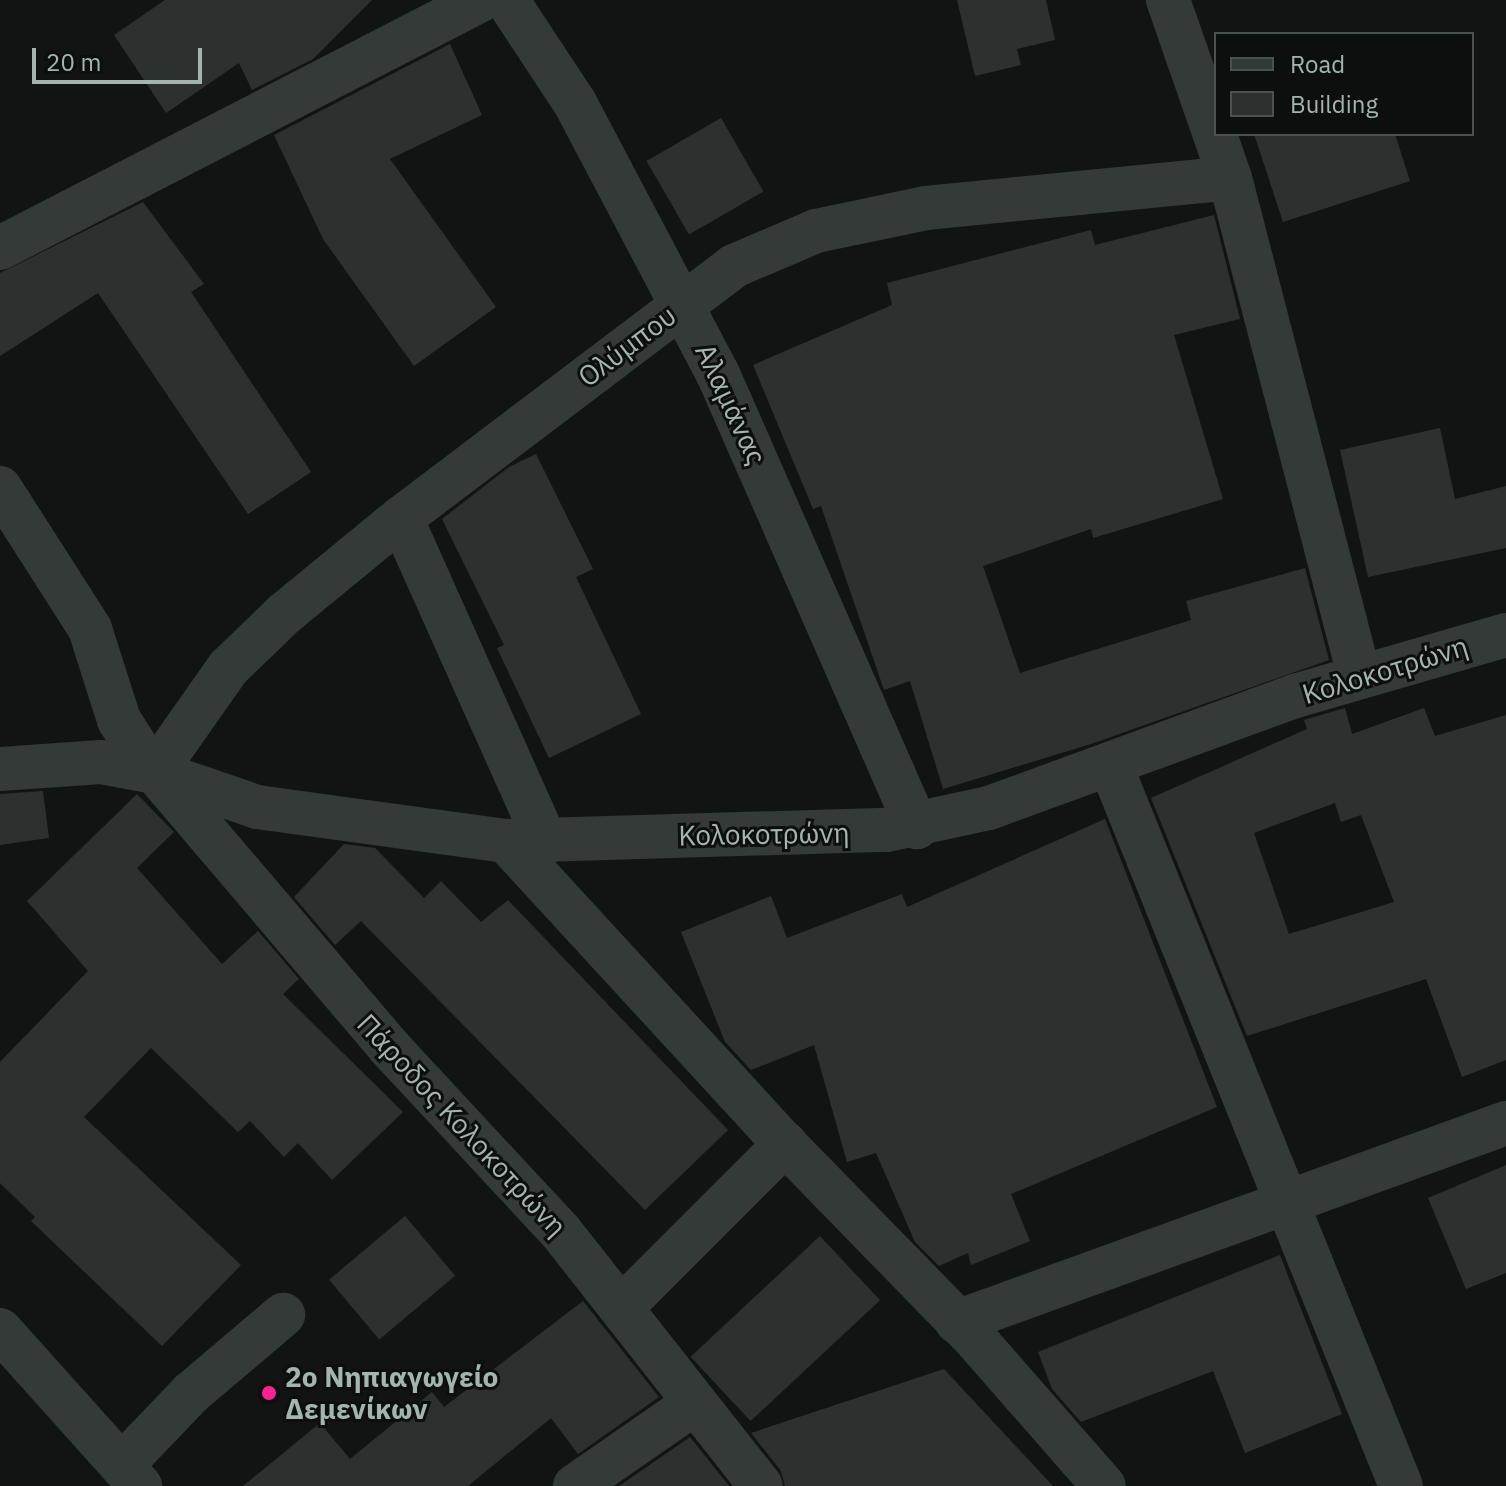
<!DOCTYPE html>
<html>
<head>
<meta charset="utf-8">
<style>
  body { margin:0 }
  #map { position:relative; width:1506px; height:1486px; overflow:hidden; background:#121414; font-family:"IBM Plex Sans",sans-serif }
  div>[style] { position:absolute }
  .building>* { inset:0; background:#2c3130; transform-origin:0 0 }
  .minor>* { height:44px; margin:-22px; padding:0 22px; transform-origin:22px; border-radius:22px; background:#333a37 }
  .dots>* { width:22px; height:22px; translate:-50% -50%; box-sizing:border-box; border:4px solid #0d0f0f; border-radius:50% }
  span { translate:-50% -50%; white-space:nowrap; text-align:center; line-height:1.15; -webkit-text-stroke:6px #0d0f0f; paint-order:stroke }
  .street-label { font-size:28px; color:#a2b6ad }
  .poi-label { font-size:28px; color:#a2b6ad; font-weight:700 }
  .left { translate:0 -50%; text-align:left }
  .legend { position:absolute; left:1214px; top:32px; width:260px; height:104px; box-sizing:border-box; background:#0d0f0f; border:2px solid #49524e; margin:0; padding:10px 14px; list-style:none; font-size:24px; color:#a2b6ad }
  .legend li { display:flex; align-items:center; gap:16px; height:40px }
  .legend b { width:40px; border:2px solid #49524e }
  .scale { position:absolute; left:32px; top:48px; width:170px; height:36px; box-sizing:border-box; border:4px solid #a2b6ad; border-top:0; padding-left:10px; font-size:24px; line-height:28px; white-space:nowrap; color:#a2b6ad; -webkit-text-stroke:6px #0d0f0f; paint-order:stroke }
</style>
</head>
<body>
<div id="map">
  <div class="building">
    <i style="clip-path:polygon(165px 0,372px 0,313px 59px,252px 90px,239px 63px,166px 113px,114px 35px)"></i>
    <i style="clip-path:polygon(957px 0,1046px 0,1055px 40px,1017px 49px,1021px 65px,975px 76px)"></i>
    <i style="clip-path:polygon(450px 44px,482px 115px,390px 159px,496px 307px,414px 366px,323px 239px,274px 135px)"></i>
    <i style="left:721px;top:118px;width:85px;height:86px;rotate:60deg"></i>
    <i style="clip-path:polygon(1254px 134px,1395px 134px,1410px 181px,1283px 222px)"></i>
    <i style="clip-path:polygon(143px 202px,204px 284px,191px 292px,311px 472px,248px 514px,98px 293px,0 356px,0 273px)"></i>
    <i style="clip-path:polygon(1214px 215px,1240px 319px,1174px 335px,1223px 499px,1093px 538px,1091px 529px,983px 566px,1020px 673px,1191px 620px,1186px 601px,1305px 568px,1329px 660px,1091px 744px,943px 789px,910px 681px,884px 690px,821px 506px,813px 509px,753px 365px,892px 305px,887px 283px,1091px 230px,1095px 245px)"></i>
    <i style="clip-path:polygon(1440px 428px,1455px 499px,1506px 486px,1506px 548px,1368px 577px,1340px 450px)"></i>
    <i style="clip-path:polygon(536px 454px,593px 569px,576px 577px,641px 714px,549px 758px,497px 648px,504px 645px,442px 519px,509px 467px)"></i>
    <i style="clip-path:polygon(evenodd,1345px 708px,1352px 734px,1424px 708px,1435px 736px,1506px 715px,1506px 1060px,1462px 1077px,1426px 979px,1247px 1036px,1151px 798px,1307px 729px,1304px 720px,1345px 708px,1335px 803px,1341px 822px,1361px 815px,1394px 902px,1289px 934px,1254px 833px,1335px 803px)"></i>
    <i style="clip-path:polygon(43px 791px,49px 838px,0 845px,0 794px)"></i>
    <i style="clip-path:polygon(137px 794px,174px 832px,137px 868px,222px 964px,258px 931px,299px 979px,283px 994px,403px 1112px,332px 1180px,298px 1143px,284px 1157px,250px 1121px,238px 1132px,151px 1048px,84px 1117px,241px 1265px,162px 1346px,31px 1221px,35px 1217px,0 1183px,0 1062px,88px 971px,27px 901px)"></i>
    <i style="clip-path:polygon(1105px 819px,1217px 1107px,1011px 1194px,1030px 1241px,971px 1265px,968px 1253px,939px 1266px,915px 1242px,876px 1153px,847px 1162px,814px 1045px,751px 1070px,725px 1042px,681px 932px,771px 896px,787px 938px,902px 894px,907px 907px)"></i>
    <i style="clip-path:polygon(344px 844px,375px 848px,424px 898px,441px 881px,481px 922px,508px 900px,728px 1130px,645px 1210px,361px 921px,335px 945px,294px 897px)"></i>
    <i style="clip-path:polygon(1506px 1165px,1506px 1273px,1466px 1289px,1428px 1198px)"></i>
    <i style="left:405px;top:1216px;width:78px;height:99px;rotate:50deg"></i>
    <i style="left:820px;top:1236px;width:88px;height:177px;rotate:47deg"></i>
    <i style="clip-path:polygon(1280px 1255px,1342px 1414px,1245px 1453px,1213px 1371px,1081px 1422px,1052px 1389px,1038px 1352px)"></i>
    <i style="clip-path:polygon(583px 1301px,659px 1397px,578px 1454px,551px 1418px,468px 1486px,243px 1486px,320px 1423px,350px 1459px,432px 1392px,444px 1407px)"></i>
    <i style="clip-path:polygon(944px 1369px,1053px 1486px,785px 1486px,781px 1471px,751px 1433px)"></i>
    <i style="clip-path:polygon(690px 1437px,729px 1486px,619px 1486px)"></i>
  </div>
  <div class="minor">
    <i style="left:507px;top:0;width:123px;rotate:56.6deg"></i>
    <i style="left:575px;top:103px;width:306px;rotate:62.2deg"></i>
    <i style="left:718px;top:374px;width:495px;rotate:66.3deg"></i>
    <i style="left:1168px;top:0;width:188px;rotate:70.8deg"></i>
    <i style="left:1230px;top:178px;width:513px;rotate:75.45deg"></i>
    <i style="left:0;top:248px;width:541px;rotate:-27.28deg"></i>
    <i style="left:0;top:488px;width:167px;rotate:57.4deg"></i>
    <i style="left:90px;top:629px;width:96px;rotate:72.3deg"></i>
    <i style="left:119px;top:720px;width:46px;rotate:57.3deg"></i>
    <i style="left:144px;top:759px;width:378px;rotate:49.6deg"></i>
    <i style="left:389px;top:1047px;width:253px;rotate:47.1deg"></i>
    <i style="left:561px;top:1232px;width:323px;rotate:51.8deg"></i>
    <i style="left:401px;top:518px;width:355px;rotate:65.9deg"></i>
    <i style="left:1110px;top:764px;width:778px;rotate:68.05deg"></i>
    <i style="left:0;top:769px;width:101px;rotate:-4deg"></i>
    <i style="left:101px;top:762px;width:55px;rotate:10.5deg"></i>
    <i style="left:155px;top:772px;width:108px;rotate:18.9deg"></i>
    <i style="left:257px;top:807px;width:251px;rotate:7.8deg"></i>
    <i style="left:506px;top:841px;width:381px;rotate:-1.7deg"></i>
    <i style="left:887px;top:830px;width:104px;rotate:-12.2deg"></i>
    <i style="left:989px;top:808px;width:326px;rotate:-20.1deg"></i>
    <i style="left:1295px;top:696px;width:220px;rotate:-16.1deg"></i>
    <i style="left:155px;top:772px;width:127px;rotate:-54.9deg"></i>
    <i style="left:228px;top:668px;width:78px;rotate:-44deg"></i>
    <i style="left:284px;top:614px;width:151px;rotate:-39.4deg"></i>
    <i style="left:401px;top:518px;width:418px;rotate:-37.1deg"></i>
    <i style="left:734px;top:266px;width:89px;rotate:-23.1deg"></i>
    <i style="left:816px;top:231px;width:112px;rotate:-11.8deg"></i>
    <i style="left:926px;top:208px;width:305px;rotate:-5.6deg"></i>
    <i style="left:506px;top:841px;width:412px;rotate:47.4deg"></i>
    <i style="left:785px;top:1144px;width:274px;rotate:45.7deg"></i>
    <i style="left:976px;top:1340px;width:194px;rotate:48.8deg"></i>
    <i style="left:622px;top:1307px;width:231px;rotate:-45deg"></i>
    <i style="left:957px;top:1322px;width:584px;rotate:-19.92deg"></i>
    <i style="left:0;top:1330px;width:210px;rotate:48.1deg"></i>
    <i style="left:122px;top:1465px;width:100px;rotate:-46.2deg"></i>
    <i style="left:191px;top:1393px;width:121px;rotate:-40.3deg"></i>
    <i style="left:575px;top:1486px;width:146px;rotate:-34.7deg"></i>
  </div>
  <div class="dots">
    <i style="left:269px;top:1393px;background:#ff2091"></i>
  </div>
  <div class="street-label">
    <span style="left:627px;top:346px;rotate:-37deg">Ολύμπου</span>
    <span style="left:731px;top:404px;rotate:65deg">Αλαμάνας</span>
    <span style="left:1385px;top:670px;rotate:-17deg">Κολοκοτρώνη</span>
    <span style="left:764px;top:834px;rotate:-1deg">Κολοκοτρώνη</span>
    <span style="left:462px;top:1125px;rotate:47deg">Πάροδος Κολοκοτρώνη</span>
  </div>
  <div class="poi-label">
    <span class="left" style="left:285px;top:1393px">2ο Νηπιαγωγείο<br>Δεμενίκων</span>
  </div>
  <ul class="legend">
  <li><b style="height:10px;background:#333a37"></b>Road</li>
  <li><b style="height:22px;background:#2c3130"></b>Building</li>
  </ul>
  <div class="scale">20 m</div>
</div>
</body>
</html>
